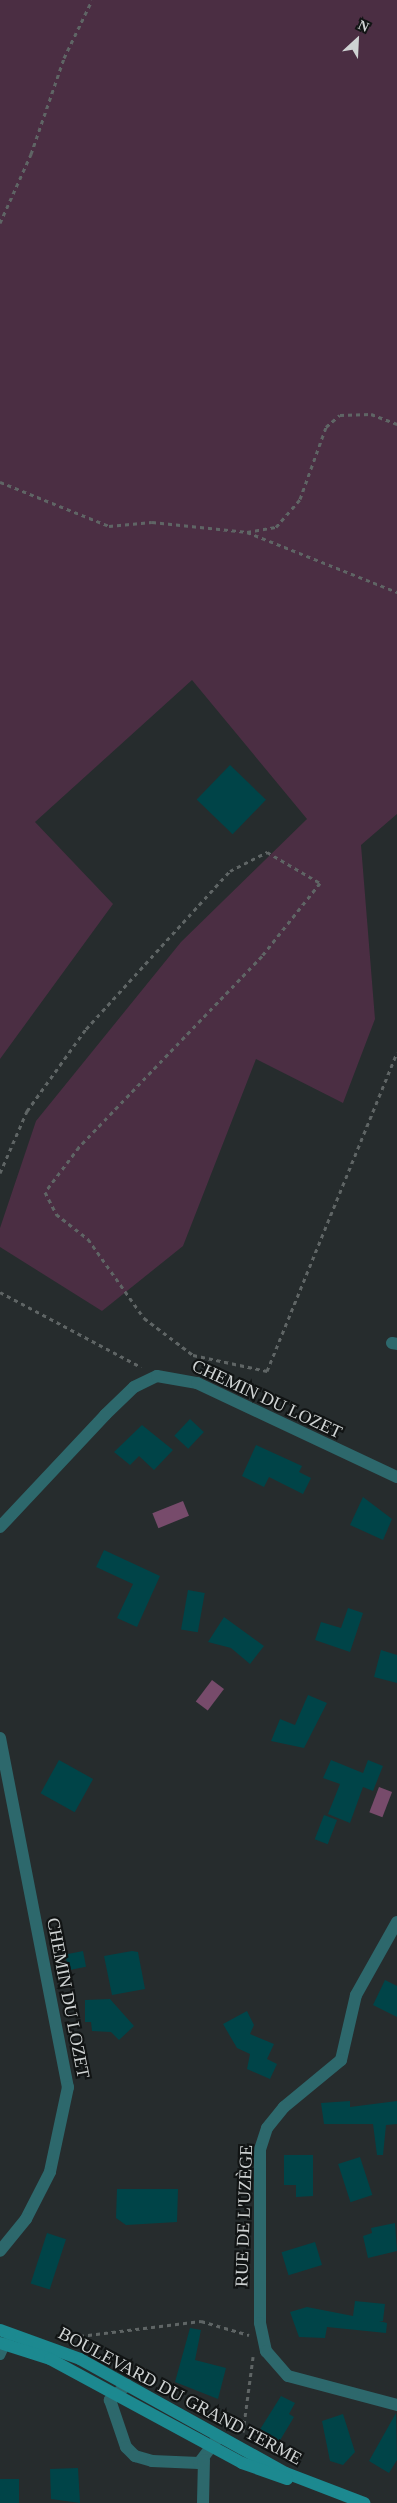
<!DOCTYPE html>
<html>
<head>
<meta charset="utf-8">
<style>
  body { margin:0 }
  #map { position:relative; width:397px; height:2503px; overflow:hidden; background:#262c2d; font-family:Georgia,serif }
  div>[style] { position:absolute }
  .green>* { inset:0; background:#4b2e43 }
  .water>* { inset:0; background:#774b6b; transform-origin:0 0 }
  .building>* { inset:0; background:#004448; transform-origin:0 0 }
  .path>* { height:3px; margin-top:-1.5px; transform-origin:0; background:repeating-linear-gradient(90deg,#5f6565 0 4px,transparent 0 8px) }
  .lane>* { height:9px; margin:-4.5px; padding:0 4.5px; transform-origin:4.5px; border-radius:4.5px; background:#2d686c }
  .street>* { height:12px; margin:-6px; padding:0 6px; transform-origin:6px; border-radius:6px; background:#2d686c }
  .secondary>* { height:12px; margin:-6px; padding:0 6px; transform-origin:6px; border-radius:6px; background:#1c8990 }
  span { translate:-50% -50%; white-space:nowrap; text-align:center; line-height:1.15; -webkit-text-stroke:4.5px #111414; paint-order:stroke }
  .street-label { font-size:18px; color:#cfd3d3 }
  .north { position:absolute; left:332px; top:15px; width:50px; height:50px; -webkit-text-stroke:4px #111414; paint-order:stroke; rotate:25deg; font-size:14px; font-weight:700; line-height:20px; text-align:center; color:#cfd3d3 }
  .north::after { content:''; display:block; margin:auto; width:18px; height:22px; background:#cfd3d3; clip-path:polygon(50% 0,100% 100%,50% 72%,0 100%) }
</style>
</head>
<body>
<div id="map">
  <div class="green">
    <i style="clip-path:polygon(0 0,397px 0,397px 814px,361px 845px,375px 1019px,343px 1103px,256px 1059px,183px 1246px,102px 1311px,0 1247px,0 1228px,36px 1121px,181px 942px,307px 819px,192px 680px,35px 822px,113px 904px,0 1059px)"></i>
  </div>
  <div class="water">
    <i style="left:183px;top:1501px;width:16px;height:33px;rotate:68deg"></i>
    <i style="left:212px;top:1680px;width:15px;height:27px;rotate:37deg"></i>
    <i style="left:379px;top:1787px;width:14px;height:27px;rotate:21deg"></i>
  </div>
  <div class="building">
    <i style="left:230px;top:765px;width:50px;height:48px;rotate:44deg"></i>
    <i style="left:190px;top:1419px;width:19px;height:23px;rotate:43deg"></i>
    <i style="clip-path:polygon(142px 1425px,173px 1450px,154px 1470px,139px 1456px,130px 1465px,114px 1452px)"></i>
    <i style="clip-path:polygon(256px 1445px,302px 1466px,299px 1472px,311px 1478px,303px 1494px,269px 1477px,264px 1487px,242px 1476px)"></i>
    <i style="clip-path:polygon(363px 1497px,392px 1519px,383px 1540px,350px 1525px)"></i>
    <i style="clip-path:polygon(104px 1550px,160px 1576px,137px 1627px,117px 1618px,133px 1584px,96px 1567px)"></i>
    <i style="left:188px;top:1590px;width:17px;height:40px;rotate:10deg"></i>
    <i style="clip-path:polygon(348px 1608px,363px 1613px,350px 1652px,315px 1640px,321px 1622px,341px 1628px)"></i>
    <i style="clip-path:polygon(224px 1617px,264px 1646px,250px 1664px,231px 1648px,208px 1642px)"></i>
    <i style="clip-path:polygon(381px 1650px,397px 1655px,397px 1683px,374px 1677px)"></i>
    <i style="clip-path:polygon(308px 1695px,327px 1703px,304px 1748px,271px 1741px,280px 1719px,295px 1725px)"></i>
    <i style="left:59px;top:1760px;width:39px;height:38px;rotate:29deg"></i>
    <i style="clip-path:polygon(331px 1760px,363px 1773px,368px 1760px,383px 1766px,373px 1791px,363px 1787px,350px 1823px,328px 1814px,340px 1784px,323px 1778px)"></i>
    <i style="left:324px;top:1815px;width:14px;height:26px;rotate:21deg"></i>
    <i style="left:83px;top:1951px;width:16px;height:18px;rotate:79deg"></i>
    <i style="clip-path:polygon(132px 1951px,138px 1952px,145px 1989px,112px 1995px,104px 1956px)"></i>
    <i style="clip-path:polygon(385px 1980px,397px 1986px,397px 2017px,373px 2005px)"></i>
    <i style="clip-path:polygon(110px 1999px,134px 2026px,119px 2040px,111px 2032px,92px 2031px,91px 2022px,85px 2022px,85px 2000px)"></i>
    <i style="clip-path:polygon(247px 2011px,254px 2025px,250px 2034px,274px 2044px,267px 2059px,277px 2064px,270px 2079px,247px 2069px,250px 2054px,237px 2048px,223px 2024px)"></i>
    <i style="clip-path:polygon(350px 2101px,350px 2107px,397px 2101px,397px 2124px,386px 2125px,383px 2155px,377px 2155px,373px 2124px,324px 2124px,321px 2103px)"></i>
    <i style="clip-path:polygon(284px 2155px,313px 2155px,313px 2196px,296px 2197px,296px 2185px,284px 2185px)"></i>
    <i style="left:360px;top:2157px;width:40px;height:23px;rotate:72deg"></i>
    <i style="clip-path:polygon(117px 2189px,178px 2189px,177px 2222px,126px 2225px,116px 2218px)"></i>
    <i style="clip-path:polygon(395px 2223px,397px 2251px,368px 2258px,363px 2236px,372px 2233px,371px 2228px)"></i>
    <i style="left:47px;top:2233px;width:20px;height:53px;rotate:18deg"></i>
    <i style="left:315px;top:2242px;width:24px;height:35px;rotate:73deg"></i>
    <i style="clip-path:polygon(355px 2301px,385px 2304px,383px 2321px,379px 2321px,387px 2323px,386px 2333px,327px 2327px,325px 2338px,299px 2337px,290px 2312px,307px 2307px,353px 2316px)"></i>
    <i style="clip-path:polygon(190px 2328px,201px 2330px,195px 2360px,226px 2368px,218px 2399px,175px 2382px)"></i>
    <i style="clip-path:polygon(281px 2396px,295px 2403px,289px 2414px,294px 2417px,279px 2442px,259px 2431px)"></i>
    <i style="clip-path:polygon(396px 2413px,397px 2460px,389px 2473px,369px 2461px)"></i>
    <i style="clip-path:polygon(343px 2414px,355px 2452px,343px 2465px,330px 2461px,322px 2421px)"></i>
    <i style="clip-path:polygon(78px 2468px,80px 2503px,51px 2499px,50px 2469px)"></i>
    <i style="left:0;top:2479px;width:19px;height:24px"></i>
  </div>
  <div class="path">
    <i style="left:0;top:223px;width:76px;rotate:-65.8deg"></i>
    <i style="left:31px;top:154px;width:102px;rotate:-71deg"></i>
    <i style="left:64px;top:58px;width:64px;rotate:-64.2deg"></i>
    <i style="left:0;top:482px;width:118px;rotate:22deg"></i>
    <i style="left:109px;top:526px;width:43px;rotate:-5.3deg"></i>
    <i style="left:152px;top:522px;width:96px;rotate:6deg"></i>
    <i style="left:247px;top:532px;width:162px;rotate:21.8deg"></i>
    <i style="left:247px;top:532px;width:29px;rotate:-10deg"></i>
    <i style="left:276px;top:527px;width:37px;rotate:-49deg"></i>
    <i style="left:300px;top:499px;width:77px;rotate:-70.1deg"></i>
    <i style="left:326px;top:427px;width:18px;rotate:-41deg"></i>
    <i style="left:340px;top:415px;width:31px;rotate:-2deg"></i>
    <i style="left:371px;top:414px;width:28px;rotate:21deg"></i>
    <i style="left:0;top:1173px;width:68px;rotate:-66.5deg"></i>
    <i style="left:27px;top:1111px;width:101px;rotate:-54.3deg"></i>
    <i style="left:86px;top:1029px;width:214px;rotate:-47.7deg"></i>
    <i style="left:230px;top:871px;width:42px;rotate:-27.2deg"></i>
    <i style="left:267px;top:852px;width:61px;rotate:30.3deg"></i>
    <i style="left:320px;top:883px;width:93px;rotate:128.5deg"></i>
    <i style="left:262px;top:956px;width:265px;rotate:133.8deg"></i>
    <i style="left:79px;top:1147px;width:56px;rotate:127.1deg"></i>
    <i style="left:45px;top:1192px;width:25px;rotate:63deg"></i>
    <i style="left:56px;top:1214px;width:41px;rotate:38deg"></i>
    <i style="left:88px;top:1239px;width:97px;rotate:54.7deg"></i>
    <i style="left:144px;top:1318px;width:61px;rotate:37.1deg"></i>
    <i style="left:193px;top:1355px;width:76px;rotate:12.2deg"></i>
    <i style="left:267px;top:1371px;width:344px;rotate:-67.8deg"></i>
    <i style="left:0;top:1292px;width:160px;rotate:28deg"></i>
    <i style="left:64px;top:2338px;width:138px;rotate:-7.1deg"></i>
    <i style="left:201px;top:2321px;width:50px;rotate:16.3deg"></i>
    <i style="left:243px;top:2432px;width:76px;rotate:-82.4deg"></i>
  </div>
  <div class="lane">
    <i style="left:0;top:2355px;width:17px;rotate:-65deg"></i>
  </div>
  <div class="street">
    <i style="left:392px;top:1343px;width:5px;rotate:11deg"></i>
    <i style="left:0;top:1527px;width:154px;rotate:-46.8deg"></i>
    <i style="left:105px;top:1415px;width:40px;rotate:-44deg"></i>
    <i style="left:134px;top:1387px;width:25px;rotate:-26deg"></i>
    <i style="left:157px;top:1376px;width:41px;rotate:9.9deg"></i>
    <i style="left:197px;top:1383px;width:221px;rotate:25.2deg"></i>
    <i style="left:0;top:1738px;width:356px;rotate:79deg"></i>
    <i style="left:68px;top:2087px;width:87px;rotate:102deg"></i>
    <i style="left:50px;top:2172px;width:53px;rotate:117.1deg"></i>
    <i style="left:26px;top:2219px;width:41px;rotate:129.1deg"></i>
    <i style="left:397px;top:1922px;width:84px;rotate:119.3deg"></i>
    <i style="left:356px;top:1995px;width:67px;rotate:103deg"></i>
    <i style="left:341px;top:2060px;width:74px;rotate:140.5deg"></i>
    <i style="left:284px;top:2107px;width:27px;rotate:129deg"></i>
    <i style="left:267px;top:2128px;width:22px;rotate:108deg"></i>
    <i style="left:260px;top:2149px;width:174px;rotate:90deg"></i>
    <i style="left:260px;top:2323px;width:29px;rotate:78deg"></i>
    <i style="left:266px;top:2351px;width:33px;rotate:49deg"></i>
    <i style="left:288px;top:2376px;width:113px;rotate:14.9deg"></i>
    <i style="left:127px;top:2385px;width:23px;rotate:139deg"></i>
    <i style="left:110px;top:2400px;width:50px;rotate:71.2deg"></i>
    <i style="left:126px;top:2447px;width:13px;rotate:45deg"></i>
    <i style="left:135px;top:2456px;width:18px;rotate:16deg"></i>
    <i style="left:152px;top:2461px;width:47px;rotate:2.4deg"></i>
    <i style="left:199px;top:2463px;width:31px;rotate:-53deg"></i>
    <i style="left:203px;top:2503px;width:43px;rotate:-88.7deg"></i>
  </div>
  <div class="secondary">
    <i style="left:0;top:2330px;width:85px;rotate:19.9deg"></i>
    <i style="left:80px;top:2359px;width:235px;rotate:29deg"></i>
    <i style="left:286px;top:2473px;width:84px;rotate:21deg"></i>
    <i style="left:0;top:2343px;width:52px;rotate:17.7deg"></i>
    <i style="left:50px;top:2359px;width:218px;rotate:28.4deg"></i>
    <i style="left:242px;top:2463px;width:48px;rotate:19.6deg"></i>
  </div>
  <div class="street-label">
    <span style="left:267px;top:1399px;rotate:25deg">CHEMIN DU LOZET</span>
    <span style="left:68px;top:1998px;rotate:79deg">CHEMIN DU LOZET</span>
    <span style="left:244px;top:2216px;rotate:-88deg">RUE DE L'UZÈGE</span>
    <span style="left:180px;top:2396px;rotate:28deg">BOULEVARD DU GRAND TERME</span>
  </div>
  <div class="north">N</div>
</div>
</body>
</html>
